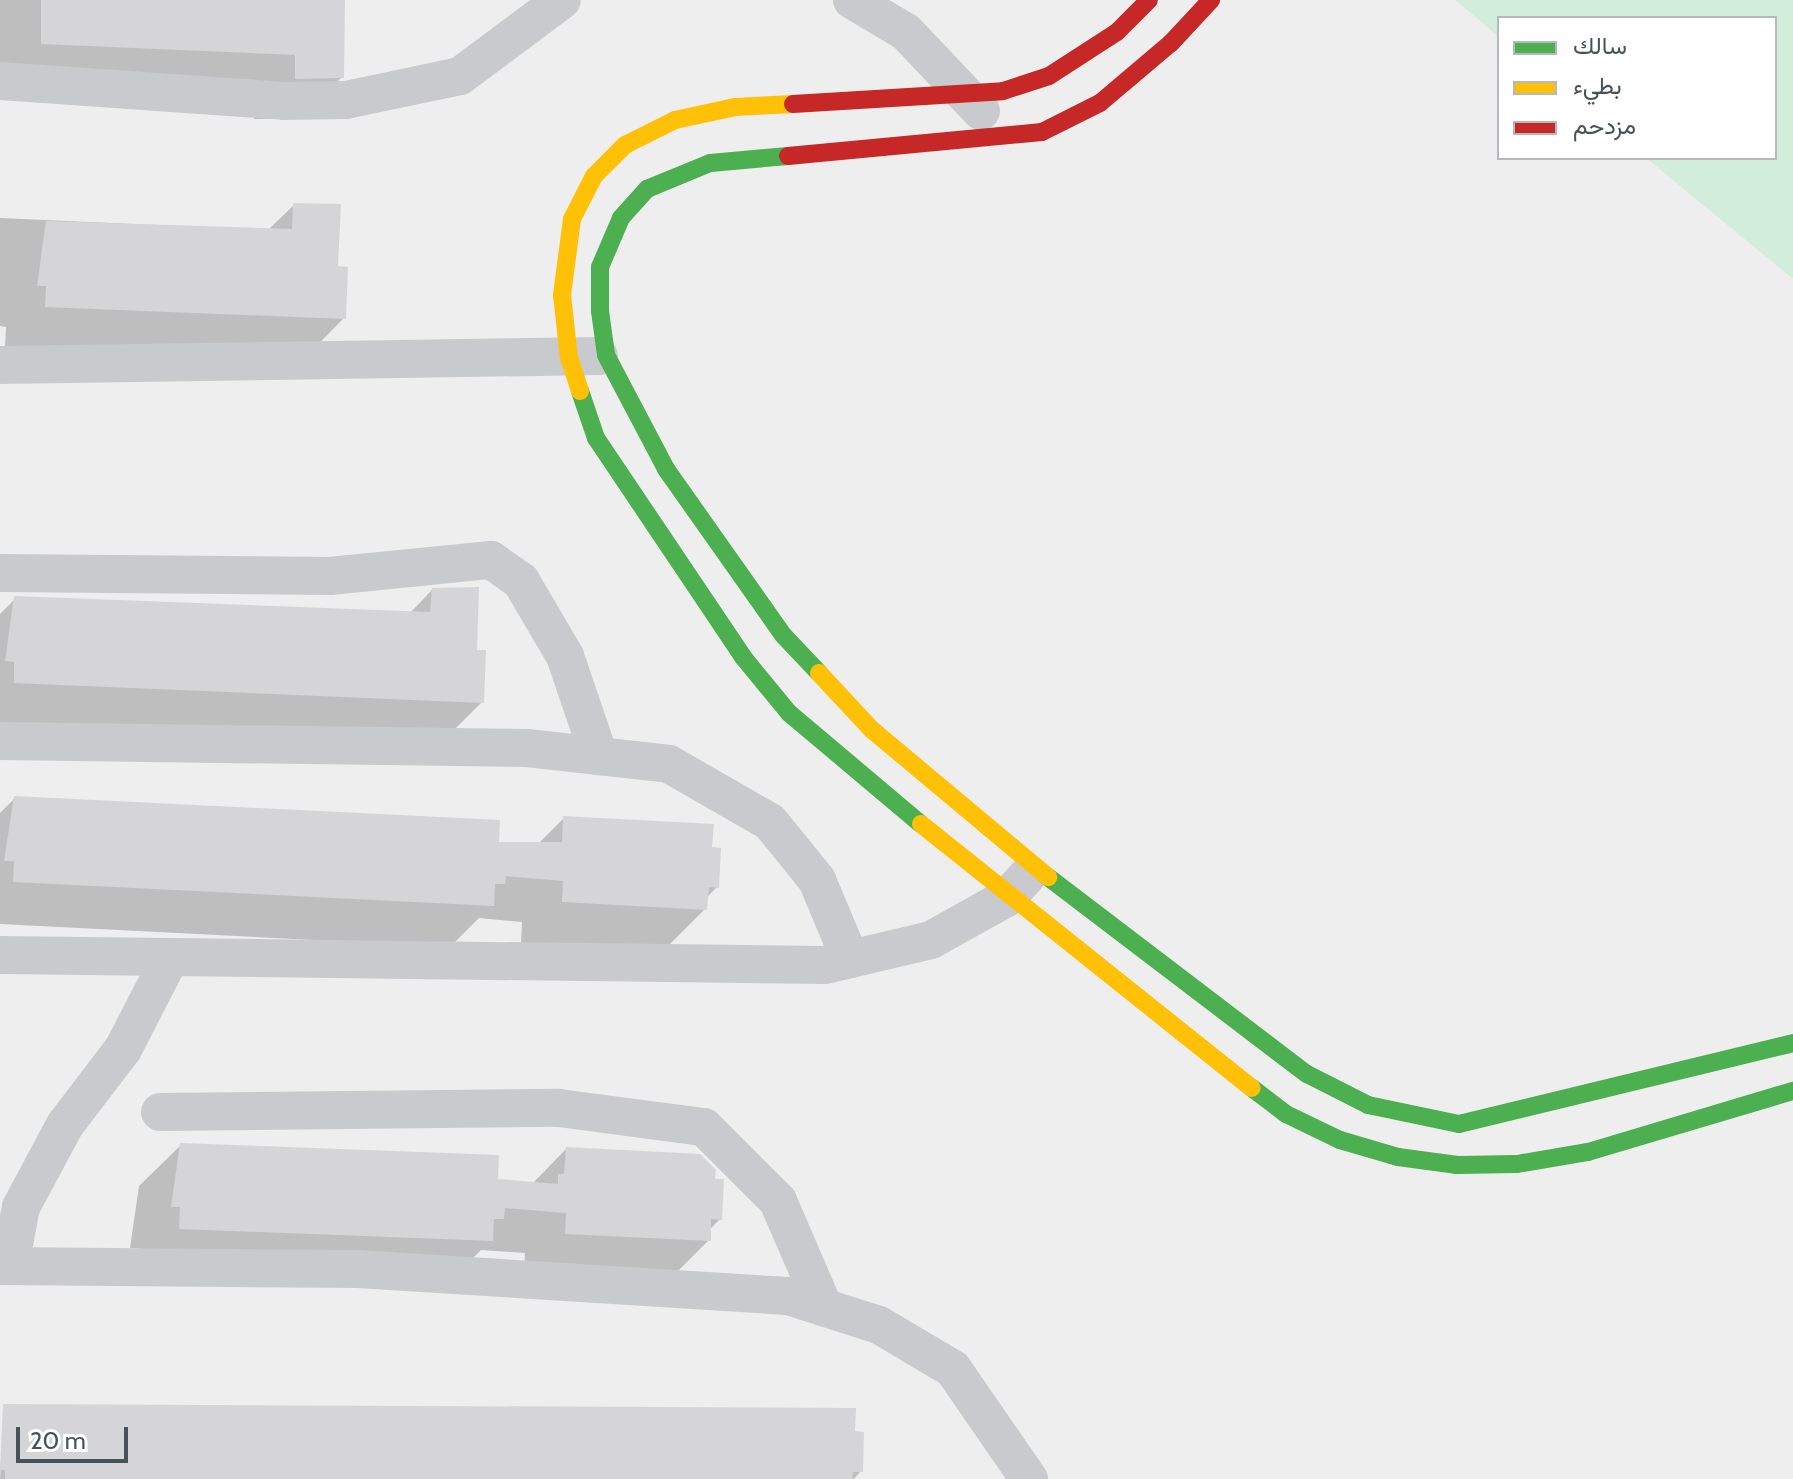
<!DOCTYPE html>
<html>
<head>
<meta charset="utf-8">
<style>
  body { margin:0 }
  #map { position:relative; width:1793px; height:1479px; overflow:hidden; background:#efeeee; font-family:Cabin,Vazirmatn,sans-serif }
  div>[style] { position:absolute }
  .green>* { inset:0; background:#d3eddc }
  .shadow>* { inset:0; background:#0003 }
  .building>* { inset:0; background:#d5d5d7 }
  .street>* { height:38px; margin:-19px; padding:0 19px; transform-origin:19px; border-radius:19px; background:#c8cacd }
  .fast>* { height:18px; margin:-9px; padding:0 9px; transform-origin:9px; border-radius:9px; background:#4caf50 }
  .slow>* { height:18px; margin:-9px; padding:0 9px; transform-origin:9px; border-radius:9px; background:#ffc107 }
  .jam>* { height:18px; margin:-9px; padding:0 9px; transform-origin:9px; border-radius:9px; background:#c62828 }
  span { translate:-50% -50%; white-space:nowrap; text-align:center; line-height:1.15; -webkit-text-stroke:8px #fff; paint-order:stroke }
  .legend { position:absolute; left:1497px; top:16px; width:280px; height:144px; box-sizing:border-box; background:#fff; border:2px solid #b5b9bd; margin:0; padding:10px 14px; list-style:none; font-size:24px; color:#46515a }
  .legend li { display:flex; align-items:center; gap:16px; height:40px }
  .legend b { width:40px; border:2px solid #b5b9bd }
  .scale { position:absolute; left:16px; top:1427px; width:112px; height:36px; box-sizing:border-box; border:4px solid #46515a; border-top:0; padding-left:10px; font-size:24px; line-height:28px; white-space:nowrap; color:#46515a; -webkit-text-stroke:6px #fff; paint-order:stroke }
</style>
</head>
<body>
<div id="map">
  <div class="green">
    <i style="clip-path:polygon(1455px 0,1793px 0,1793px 279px,1646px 158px,1775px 158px,1775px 18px,1499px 18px,1499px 37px)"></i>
  </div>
  <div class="shadow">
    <i style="clip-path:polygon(0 0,343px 0,342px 77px,300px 119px,254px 119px,254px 96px,0 67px)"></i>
    <i style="clip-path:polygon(294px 205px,344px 318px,303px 360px,5px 348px,6px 327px,0 326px,0 218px,268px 230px)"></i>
    <i style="clip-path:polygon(432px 590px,475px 651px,482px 702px,441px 743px,0 725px,0 614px,15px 599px,409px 614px)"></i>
    <i style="clip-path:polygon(15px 798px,496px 844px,538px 844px,564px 818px,710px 849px,717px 887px,706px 898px,705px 909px,664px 950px,521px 943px,522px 922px,479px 918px,450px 947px,0 924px,0 813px)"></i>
    <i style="clip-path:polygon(181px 1145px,532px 1184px,566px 1149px,720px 1219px,709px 1230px,709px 1240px,667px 1282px,524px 1274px,525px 1253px,481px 1250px,449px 1282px,138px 1269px,139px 1248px,130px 1248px,139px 1186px)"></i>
    <i style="clip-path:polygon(4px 1406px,853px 1433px,861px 1471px,854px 1479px,0 1479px)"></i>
  </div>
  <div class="building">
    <i style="clip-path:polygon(41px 0,345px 0,344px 78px,295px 79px,295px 55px,41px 44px)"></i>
    <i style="clip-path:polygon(293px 203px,341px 204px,338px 266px,348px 267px,346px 319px,45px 307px,46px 286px,37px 286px,46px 221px,292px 229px)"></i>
    <i style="clip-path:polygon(479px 587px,477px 650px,486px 650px,484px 703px,14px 683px,14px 662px,5px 661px,14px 596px,430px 612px,432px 588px)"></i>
    <i style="clip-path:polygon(14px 796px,500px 820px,499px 842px,562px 842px,563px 816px,714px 824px,712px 847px,721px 848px,719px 888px,709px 887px,707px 910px,562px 902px,563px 881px,506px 876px,505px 884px,495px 884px,494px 906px,13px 882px,14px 861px,4px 861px)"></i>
    <i style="clip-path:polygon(180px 1143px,499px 1155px,498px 1179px,558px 1184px,558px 1174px,564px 1174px,566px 1147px,700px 1154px,716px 1170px,715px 1179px,724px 1179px,722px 1220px,711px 1219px,711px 1241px,565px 1234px,566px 1213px,505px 1208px,504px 1219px,494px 1219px,493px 1241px,179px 1229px,180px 1207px,171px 1207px)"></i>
    <i style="clip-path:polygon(3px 1404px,856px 1408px,855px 1431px,864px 1432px,863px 1472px,853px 1472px,852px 1479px,5px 1479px,5px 1470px,0 1470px)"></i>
  </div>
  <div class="street">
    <i style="left:852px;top:0;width:63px;rotate:30.7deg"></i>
    <i style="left:906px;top:32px;width:109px;rotate:46.5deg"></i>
    <i style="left:0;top:81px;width:285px;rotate:4deg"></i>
    <i style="left:284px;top:101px;width:62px;rotate:-0.9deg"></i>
    <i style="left:346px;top:100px;width:116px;rotate:-11.9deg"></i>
    <i style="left:460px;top:76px;width:127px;rotate:-36.7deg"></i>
    <i style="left:0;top:365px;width:599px;rotate:-0.86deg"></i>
    <i style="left:0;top:573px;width:330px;rotate:0.5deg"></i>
    <i style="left:330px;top:576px;width:162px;rotate:-5.7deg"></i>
    <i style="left:491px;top:560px;width:37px;rotate:35deg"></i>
    <i style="left:521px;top:581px;width:87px;rotate:59.6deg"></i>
    <i style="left:565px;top:656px;width:106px;rotate:71.2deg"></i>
    <i style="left:0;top:741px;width:527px;rotate:0.76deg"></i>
    <i style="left:527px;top:748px;width:143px;rotate:6.4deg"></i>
    <i style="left:669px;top:764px;width:116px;rotate:29.9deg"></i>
    <i style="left:770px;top:822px;width:75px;rotate:51deg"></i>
    <i style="left:817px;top:880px;width:86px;rotate:67.3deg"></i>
    <i style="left:0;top:955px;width:825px;rotate:0.69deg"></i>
    <i style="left:825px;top:965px;width:109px;rotate:-13.3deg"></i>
    <i style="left:931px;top:940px;width:88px;rotate:-29.2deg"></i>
    <i style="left:1008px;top:897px;width:28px;rotate:-48deg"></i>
    <i style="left:160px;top:1112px;width:399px;rotate:-0.6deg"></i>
    <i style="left:559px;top:1108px;width:146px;rotate:7.5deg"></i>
    <i style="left:704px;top:1127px;width:105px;rotate:45deg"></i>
    <i style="left:778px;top:1201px;width:116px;rotate:66.7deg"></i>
    <i style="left:10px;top:1265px;width:59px;rotate:-79.3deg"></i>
    <i style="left:21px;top:1207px;width:93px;rotate:-61.8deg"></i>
    <i style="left:65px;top:1125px;width:96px;rotate:-52.7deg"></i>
    <i style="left:123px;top:1049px;width:102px;rotate:-62.7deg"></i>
    <i style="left:0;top:1266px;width:358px;rotate:0.5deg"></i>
    <i style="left:358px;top:1269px;width:431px;rotate:3.6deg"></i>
    <i style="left:788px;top:1296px;width:96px;rotate:17.7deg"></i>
    <i style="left:879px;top:1325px;width:86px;rotate:30.7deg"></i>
    <i style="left:953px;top:1369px;width:134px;rotate:55.4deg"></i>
  </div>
  <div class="fast">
    <i style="left:788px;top:156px;width:78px;rotate:174.9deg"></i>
    <i style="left:710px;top:163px;width:68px;rotate:157.6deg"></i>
    <i style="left:647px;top:189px;width:39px;rotate:132deg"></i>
    <i style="left:621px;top:218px;width:53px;rotate:113.2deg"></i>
    <i style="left:600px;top:267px;width:44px;rotate:90deg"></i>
    <i style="left:600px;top:311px;width:44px;rotate:82.2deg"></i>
    <i style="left:606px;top:355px;width:129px;rotate:62.2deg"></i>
    <i style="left:666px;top:469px;width:204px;rotate:54.8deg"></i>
    <i style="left:784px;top:636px;width:51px;rotate:46.6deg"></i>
    <i style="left:580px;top:391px;width:50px;rotate:71.2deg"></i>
    <i style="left:596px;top:438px;width:264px;rotate:56.1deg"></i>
    <i style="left:743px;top:657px;width:72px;rotate:50.6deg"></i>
    <i style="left:789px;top:713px;width:172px;rotate:40.1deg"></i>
    <i style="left:1048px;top:877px;width:325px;rotate:37.3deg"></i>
    <i style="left:1307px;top:1074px;width:68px;rotate:26.9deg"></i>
    <i style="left:1368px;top:1105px;width:93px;rotate:11.8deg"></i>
    <i style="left:1459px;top:1124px;width:344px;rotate:-13.6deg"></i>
    <i style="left:1252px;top:1088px;width:43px;rotate:37.4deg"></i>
    <i style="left:1286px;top:1114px;width:60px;rotate:25.7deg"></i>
    <i style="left:1340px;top:1140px;width:60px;rotate:16.3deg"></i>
    <i style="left:1398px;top:1157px;width:60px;rotate:7.7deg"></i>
    <i style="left:1457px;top:1165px;width:60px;rotate:-1deg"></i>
    <i style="left:1517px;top:1164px;width:72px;rotate:-9.6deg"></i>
    <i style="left:1588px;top:1152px;width:214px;rotate:-16.6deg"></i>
  </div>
  <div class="slow">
    <i style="left:580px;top:391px;width:35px;rotate:-108deg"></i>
    <i style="left:569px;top:358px;width:63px;rotate:-96.3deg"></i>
    <i style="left:562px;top:295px;width:77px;rotate:-82.5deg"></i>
    <i style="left:572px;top:219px;width:48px;rotate:-62.9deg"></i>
    <i style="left:594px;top:176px;width:44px;rotate:-45deg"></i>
    <i style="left:625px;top:145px;width:56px;rotate:-26.6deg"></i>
    <i style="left:675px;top:120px;width:61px;rotate:-12.2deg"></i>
    <i style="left:735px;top:107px;width:58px;rotate:-3deg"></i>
    <i style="left:819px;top:673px;width:76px;rotate:47.1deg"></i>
    <i style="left:871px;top:729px;width:231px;rotate:39.9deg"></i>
    <i style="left:921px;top:824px;width:423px;rotate:38.6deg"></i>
  </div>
  <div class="jam">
    <i style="left:793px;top:104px;width:210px;rotate:-3.5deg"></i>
    <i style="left:1003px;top:91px;width:48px;rotate:-18.1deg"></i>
    <i style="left:1049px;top:76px;width:81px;rotate:-32.9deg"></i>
    <i style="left:1117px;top:32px;width:45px;rotate:-45deg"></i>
    <i style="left:788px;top:156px;width:255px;rotate:-5.4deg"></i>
    <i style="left:1042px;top:132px;width:65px;rotate:-26.6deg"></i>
    <i style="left:1100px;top:103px;width:93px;rotate:-40.2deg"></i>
    <i style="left:1171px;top:43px;width:59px;rotate:-47.1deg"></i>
  </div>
  <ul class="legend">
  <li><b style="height:10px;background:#4caf50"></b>سالك</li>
  <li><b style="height:10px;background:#ffc107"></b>بطيء</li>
  <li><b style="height:10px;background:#c62828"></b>مزدحم</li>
  </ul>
  <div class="scale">20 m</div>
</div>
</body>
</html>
